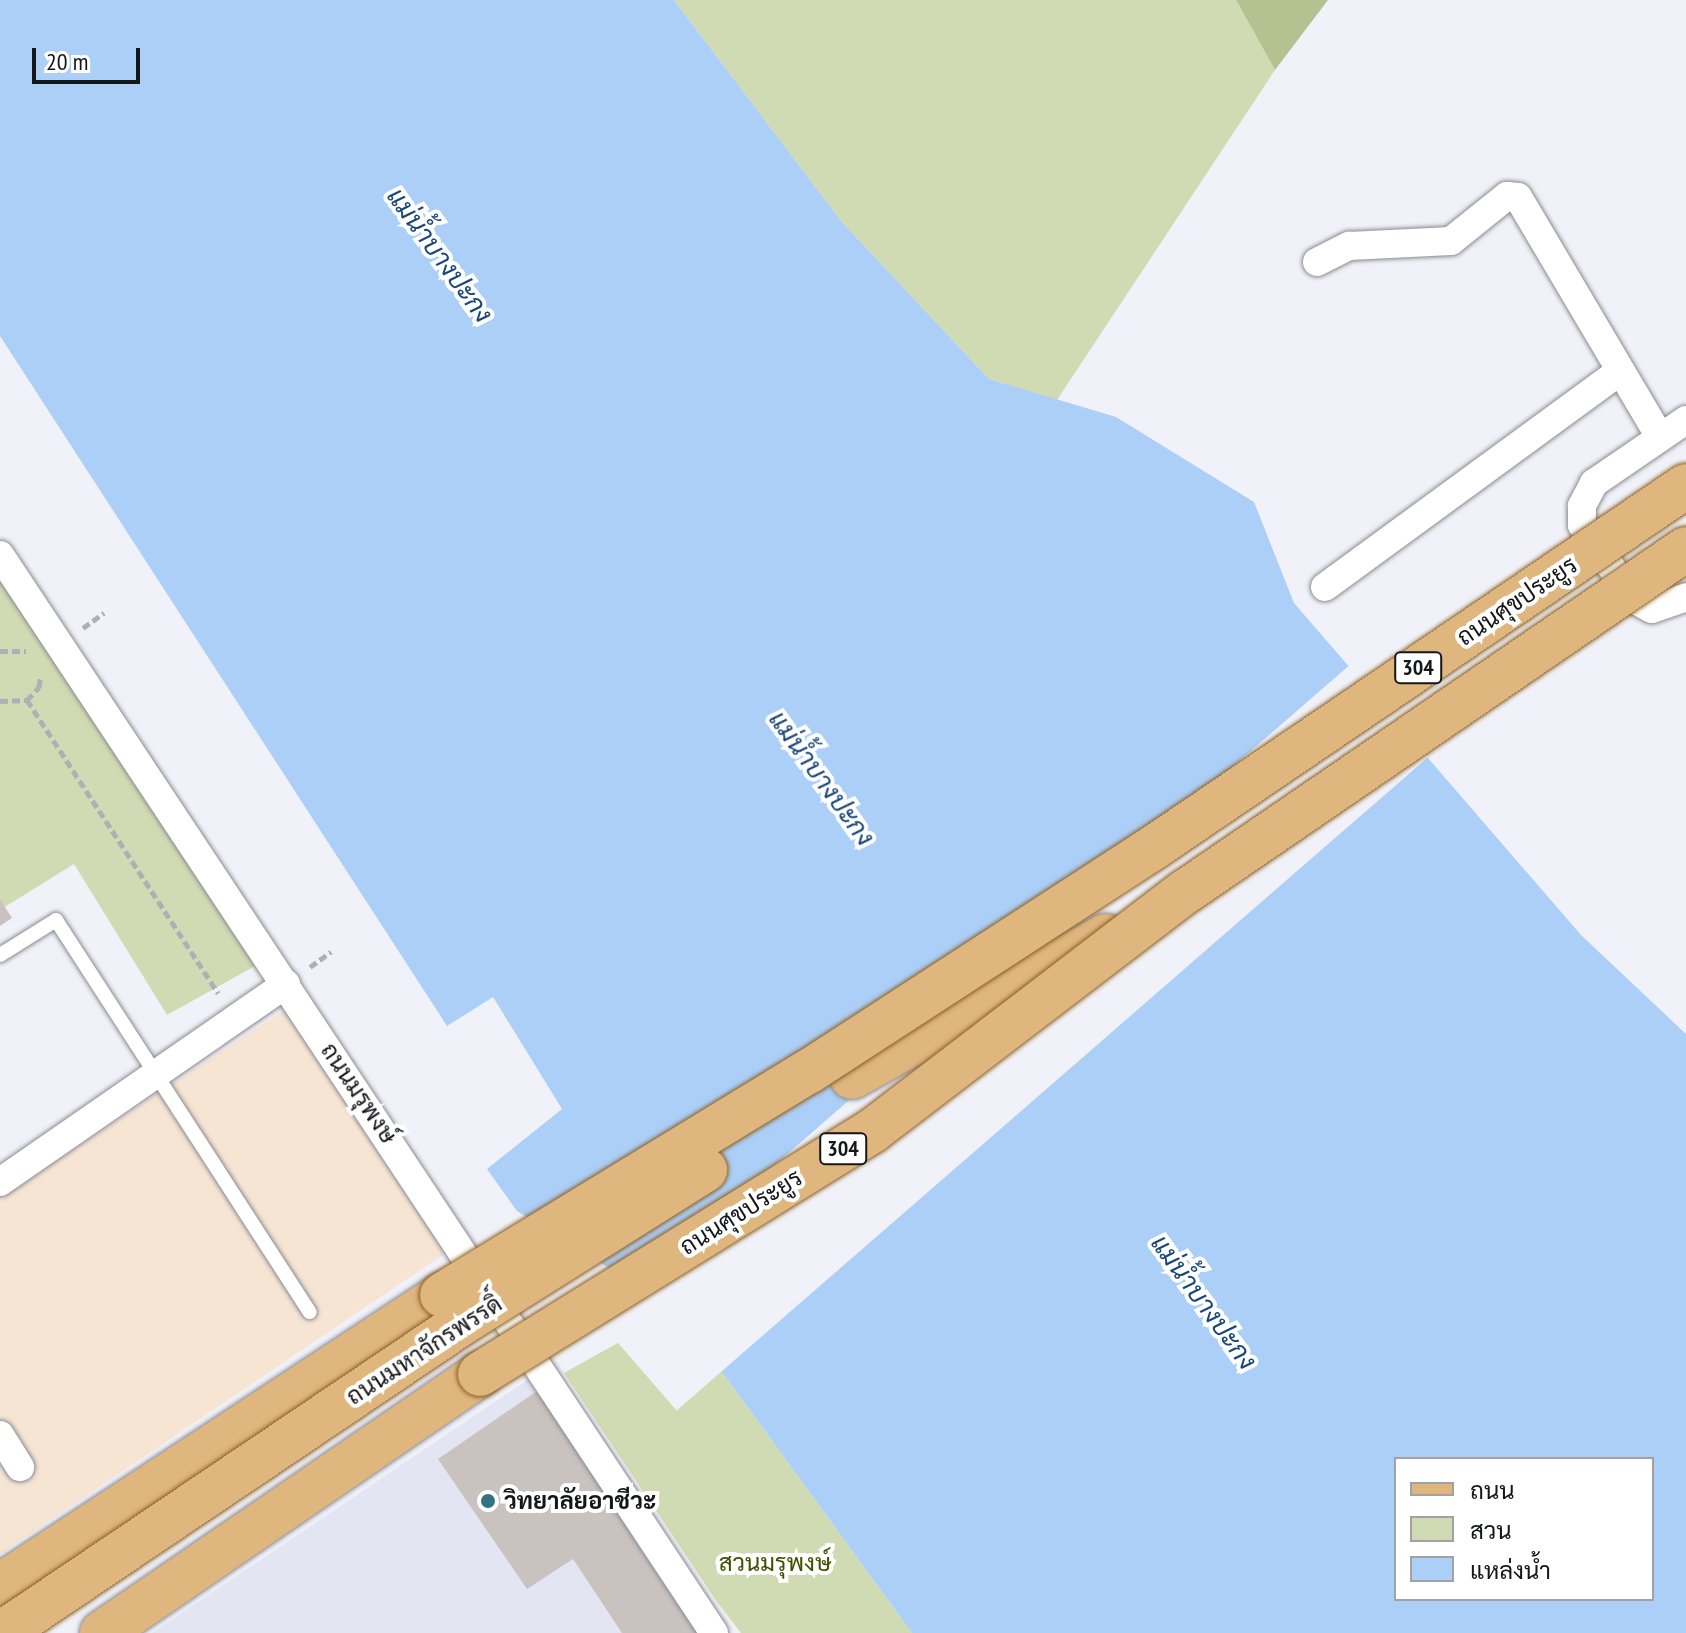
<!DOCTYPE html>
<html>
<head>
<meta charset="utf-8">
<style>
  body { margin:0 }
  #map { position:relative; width:1686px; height:1633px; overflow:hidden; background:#f1f2f9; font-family:"PT Sans Narrow",Sarabun,sans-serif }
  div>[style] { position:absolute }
  .commercial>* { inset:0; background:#f7e5d4 }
  .built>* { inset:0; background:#e3e5f2 }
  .green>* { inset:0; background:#d0dbb3 }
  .forest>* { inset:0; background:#b4c191 }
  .water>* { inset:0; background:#accff7 }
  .pier>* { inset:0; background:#f1f2f9; transform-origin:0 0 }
  .building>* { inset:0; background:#c9c2bf }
  .path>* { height:5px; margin-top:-2.5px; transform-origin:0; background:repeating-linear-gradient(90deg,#afb0b5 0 8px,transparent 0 12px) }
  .roads { filter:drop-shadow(0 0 2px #8b8b91) drop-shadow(0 0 2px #8b8b91) }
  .service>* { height:14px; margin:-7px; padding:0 7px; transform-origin:7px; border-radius:7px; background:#fff }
  .minor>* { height:28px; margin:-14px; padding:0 14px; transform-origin:14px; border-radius:14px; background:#fff }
  .primary>* { height:44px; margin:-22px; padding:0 22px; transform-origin:22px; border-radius:22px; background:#dfb67e }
  .bridges { filter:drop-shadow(0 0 2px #8a5e22) drop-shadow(0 0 2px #8a5e22) }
  .primary-bridge>* { height:44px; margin:-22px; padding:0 22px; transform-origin:22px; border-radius:22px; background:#dfb67e }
  .dots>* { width:22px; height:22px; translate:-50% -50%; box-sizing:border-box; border:4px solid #fff; border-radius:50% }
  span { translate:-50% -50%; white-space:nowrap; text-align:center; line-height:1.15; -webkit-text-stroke:8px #fff; paint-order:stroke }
  .shield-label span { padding:2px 6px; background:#fff; border:2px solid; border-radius:6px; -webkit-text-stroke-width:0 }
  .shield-label { font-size:22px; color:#151618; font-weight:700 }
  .street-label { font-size:24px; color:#151618 }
  .poi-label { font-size:24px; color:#151618; font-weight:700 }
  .left { translate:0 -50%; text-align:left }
  .park-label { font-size:24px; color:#435100 }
  .water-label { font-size:26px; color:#184778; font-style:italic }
  .legend { position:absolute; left:1394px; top:1457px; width:260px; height:144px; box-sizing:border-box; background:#fff; border:2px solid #a1a2a3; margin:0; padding:10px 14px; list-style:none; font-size:24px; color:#151618 }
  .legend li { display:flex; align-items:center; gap:16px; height:40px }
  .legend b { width:40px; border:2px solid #a1a2a3 }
  .scale { position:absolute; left:32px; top:48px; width:108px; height:36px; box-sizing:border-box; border:4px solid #151618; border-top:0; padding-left:10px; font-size:24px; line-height:28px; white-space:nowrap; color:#151618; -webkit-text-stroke:6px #fff; paint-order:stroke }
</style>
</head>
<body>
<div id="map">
  <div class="commercial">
    <i style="clip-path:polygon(284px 1010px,447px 1252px,0 1554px,0 1172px,12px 1190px)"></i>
  </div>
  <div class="built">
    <i style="clip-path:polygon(542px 1370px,714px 1633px,152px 1633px)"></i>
  </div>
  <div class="green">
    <i style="clip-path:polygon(674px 0,1236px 0,1275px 70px,1057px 400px,989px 379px,841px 221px)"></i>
    <i style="clip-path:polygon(0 576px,257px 965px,167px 1015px,74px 864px,0 910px)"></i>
    <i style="clip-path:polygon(677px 1310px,912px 1633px,741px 1633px,717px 1602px,564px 1373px)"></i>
  </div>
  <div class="forest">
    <i style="clip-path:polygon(1236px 0,1328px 0,1275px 70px)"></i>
  </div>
  <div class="water">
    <i style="clip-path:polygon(evenodd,0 0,674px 0,841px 221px,989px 379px,1116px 417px,1254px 502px,1294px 603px,1581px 935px,1686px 1034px,1686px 1633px,912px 1633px,677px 1310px,517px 1211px,487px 1169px,562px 1109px,493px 997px,447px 1026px,0 336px,0 0,1396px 1459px,1652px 1459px,1652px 1599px,1396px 1599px,1396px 1459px)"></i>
  </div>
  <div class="pier">
    <i style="left:1352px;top:663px;width:121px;height:1000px;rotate:49deg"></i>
  </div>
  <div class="building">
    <i style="clip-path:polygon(0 899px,12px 918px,0 926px)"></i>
    <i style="clip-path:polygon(540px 1389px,702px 1633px,622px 1633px,573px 1559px,527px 1589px,438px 1459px)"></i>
  </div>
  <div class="path">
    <i style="left:83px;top:628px;width:26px;rotate:-36deg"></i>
    <i style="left:0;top:651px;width:26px"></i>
    <i style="left:27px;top:700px;width:350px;rotate:56.9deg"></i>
    <i style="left:0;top:701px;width:27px;rotate:-2deg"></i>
    <i style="left:27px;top:700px;width:18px;rotate:-47deg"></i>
    <i style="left:39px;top:687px;width:12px;rotate:-81deg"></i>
    <i style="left:310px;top:967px;width:26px;rotate:-36deg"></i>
  </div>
  <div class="roads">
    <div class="service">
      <i style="left:0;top:955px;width:66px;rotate:-32deg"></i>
      <i style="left:56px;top:920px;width:467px;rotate:57.1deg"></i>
    </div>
    <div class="minor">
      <i style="left:1317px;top:262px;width:36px;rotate:-27deg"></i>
      <i style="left:1349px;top:246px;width:102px;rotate:-2.8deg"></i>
      <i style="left:1451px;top:241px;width:72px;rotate:-38.8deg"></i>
      <i style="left:1507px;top:196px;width:11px;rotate:5deg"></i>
      <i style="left:1518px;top:197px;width:279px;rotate:59.4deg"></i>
      <i style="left:1686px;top:420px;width:112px;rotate:145.6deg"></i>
      <i style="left:1594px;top:483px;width:26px;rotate:118deg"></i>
      <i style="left:1582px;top:506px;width:19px;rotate:90deg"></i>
      <i style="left:1582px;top:525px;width:90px;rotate:55.4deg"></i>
      <i style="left:1633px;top:599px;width:21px;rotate:28deg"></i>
      <i style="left:1652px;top:609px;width:36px;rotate:-19deg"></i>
      <i style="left:0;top:555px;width:1293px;rotate:56.48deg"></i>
      <i style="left:1325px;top:587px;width:366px;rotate:-36.2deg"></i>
      <i style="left:0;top:1182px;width:348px;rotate:-34.7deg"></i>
      <i style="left:0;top:1435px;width:38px;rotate:58deg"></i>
    </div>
    <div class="primary">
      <i style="left:852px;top:1077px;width:290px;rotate:-29.1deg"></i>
      <i style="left:0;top:1586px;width:529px;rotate:-33.36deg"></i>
      <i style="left:102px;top:1633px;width:458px;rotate:-34.4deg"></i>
    </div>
  </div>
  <div class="bridges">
    <div class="primary-bridge">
      <i style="left:442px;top:1295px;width:429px;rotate:-31.4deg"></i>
      <i style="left:808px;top:1072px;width:408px;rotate:-33deg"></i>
      <i style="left:1150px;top:850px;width:648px;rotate:-34.18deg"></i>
      <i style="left:480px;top:1374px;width:461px;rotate:-31.8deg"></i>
      <i style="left:872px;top:1131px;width:394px;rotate:-37.4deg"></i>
      <i style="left:1185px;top:892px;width:607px;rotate:-34.4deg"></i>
      <i style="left:2px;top:1633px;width:551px;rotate:-33.98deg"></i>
      <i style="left:459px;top:1325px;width:291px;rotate:-32.2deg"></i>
    </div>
  </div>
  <div class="dots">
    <i style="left:488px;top:1501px;background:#317385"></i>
  </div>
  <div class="shield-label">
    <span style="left:1418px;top:668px">304</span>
    <span style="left:843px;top:1149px">304</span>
  </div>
  <div class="street-label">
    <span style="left:1517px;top:601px;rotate:-34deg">ถนนศุขประยูร</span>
    <span style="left:359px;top:1093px;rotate:56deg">ถนนมรุพงษ์</span>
    <span style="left:741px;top:1212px;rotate:-32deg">ถนนศุขประยูร</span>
    <span style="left:424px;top:1350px;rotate:-33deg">ถนนมหาจักรพรรดิ์</span>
  </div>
  <div class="poi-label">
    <span class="left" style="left:504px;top:1501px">วิทยาลัยอาชีวะ</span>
  </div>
  <div class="park-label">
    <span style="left:775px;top:1563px">สวนมรุพงษ์</span>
  </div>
  <div class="water-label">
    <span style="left:440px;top:255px;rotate:54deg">แม่น้ำบางปะกง</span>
    <span style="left:822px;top:778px;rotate:54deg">แม่น้ำบางปะกง</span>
    <span style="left:1204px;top:1302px;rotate:54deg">แม่น้ำบางปะกง</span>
  </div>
  <ul class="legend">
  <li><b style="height:10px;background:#dfb67e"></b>ถนน</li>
  <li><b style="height:22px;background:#d0dbb3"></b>สวน</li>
  <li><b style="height:22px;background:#accff7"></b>แหล่งน้ำ</li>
  </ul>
  <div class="scale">20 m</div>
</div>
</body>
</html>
